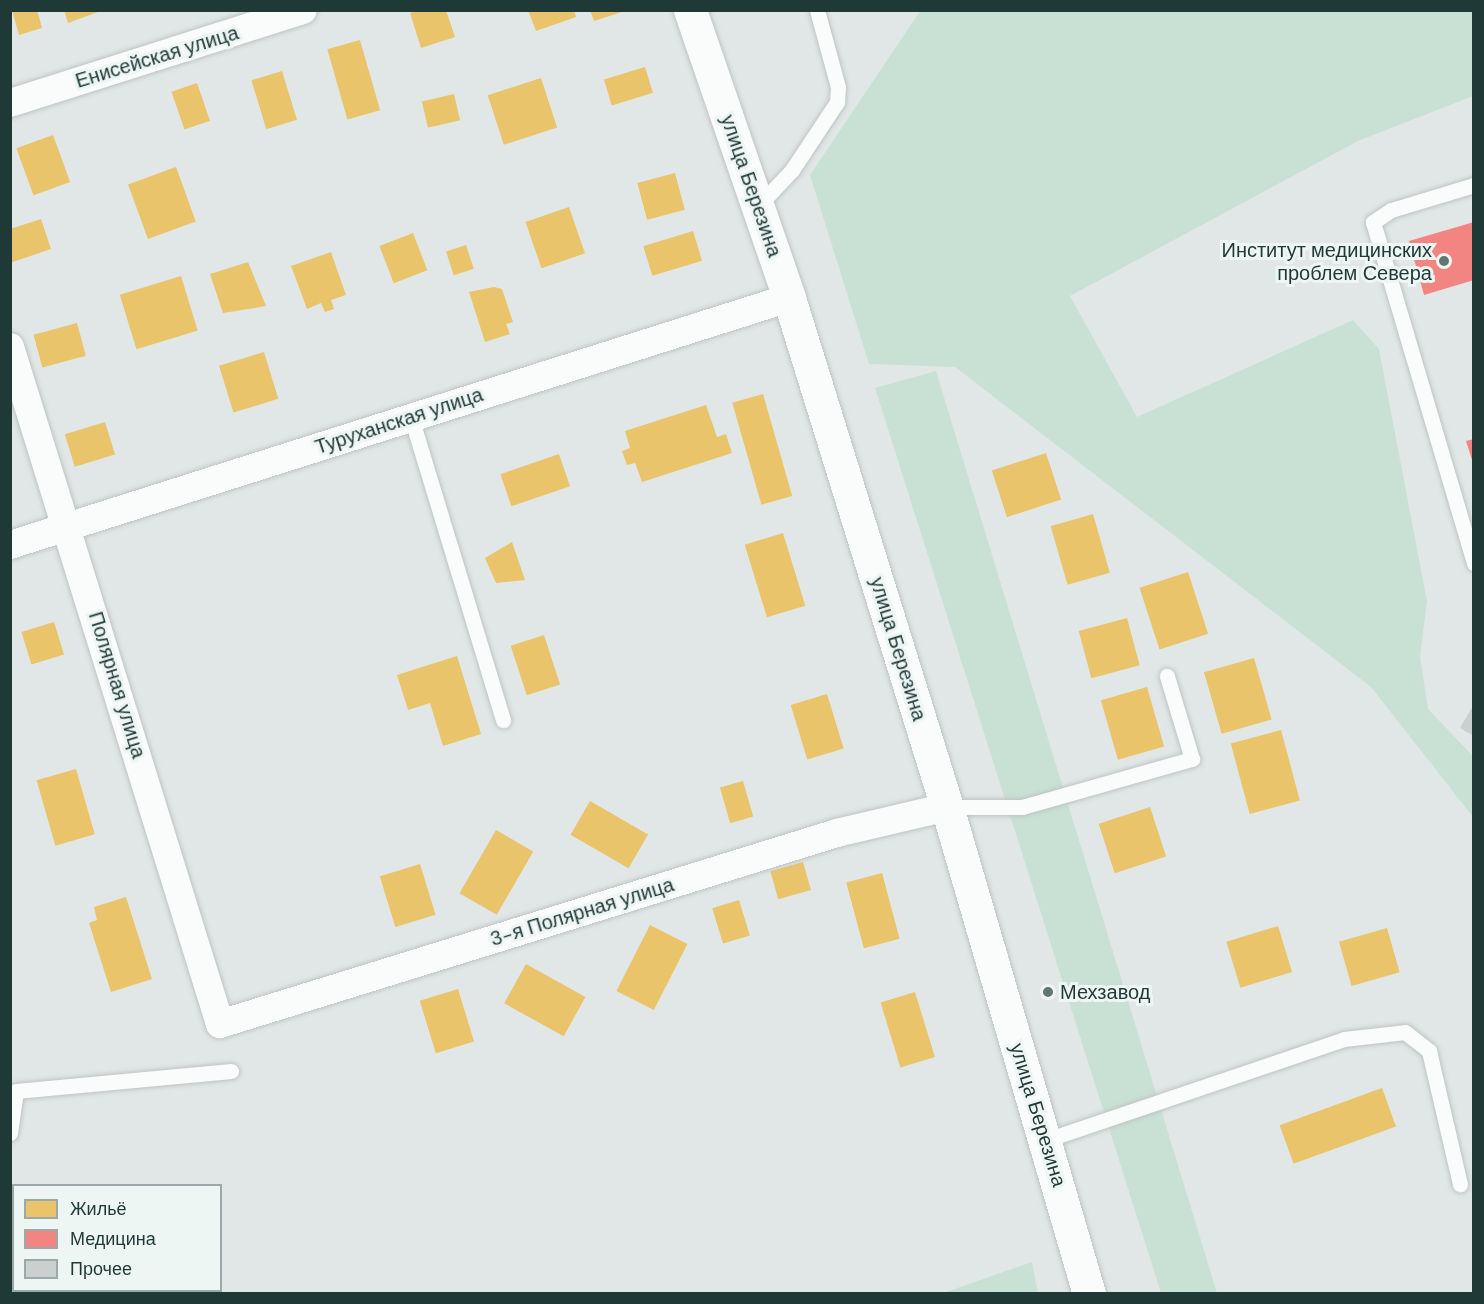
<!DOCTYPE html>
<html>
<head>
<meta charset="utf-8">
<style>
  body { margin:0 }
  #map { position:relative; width:1484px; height:1304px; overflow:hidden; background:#e1e7e6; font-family:"DM Sans",sans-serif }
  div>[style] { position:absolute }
  .green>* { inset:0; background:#c9e1d5 }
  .homes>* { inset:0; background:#e9c46a; transform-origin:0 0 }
  .health>* { inset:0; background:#f28482 }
  .building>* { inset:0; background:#cbd0cf }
  .roads { filter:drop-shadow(0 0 2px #bec4c3) drop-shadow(0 0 2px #bec4c3) }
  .lane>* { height:15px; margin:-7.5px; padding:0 7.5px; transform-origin:7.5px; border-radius:7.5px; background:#fafbfb }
  .street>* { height:28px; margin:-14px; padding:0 14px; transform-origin:14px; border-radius:14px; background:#fafbfb }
  .secondary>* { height:33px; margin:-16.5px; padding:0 16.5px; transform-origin:16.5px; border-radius:16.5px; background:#fafbfb }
  .dots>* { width:16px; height:16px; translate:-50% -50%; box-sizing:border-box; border:3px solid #eef6f4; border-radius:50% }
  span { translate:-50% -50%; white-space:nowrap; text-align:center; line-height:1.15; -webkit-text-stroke:6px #eef6f4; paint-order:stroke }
  .street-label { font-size:20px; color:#1f3937 }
  .poi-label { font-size:20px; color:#1f3937 }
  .right { translate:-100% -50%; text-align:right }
  .left { translate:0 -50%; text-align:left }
  .frame { position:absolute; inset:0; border:12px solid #1f3937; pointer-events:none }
  .legend { position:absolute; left:12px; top:1184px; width:210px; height:108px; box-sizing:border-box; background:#eef6f4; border:2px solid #9baaa8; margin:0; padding:8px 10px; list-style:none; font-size:18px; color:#1f3937 }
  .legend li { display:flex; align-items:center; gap:12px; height:30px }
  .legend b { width:30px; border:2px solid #9baaa8 }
</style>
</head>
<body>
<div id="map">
  <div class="green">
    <i style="clip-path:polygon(920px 11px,1473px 11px,1473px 96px,1358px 141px,1070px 296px,1137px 417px,1353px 320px,1379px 349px,1427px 601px,1420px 657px,1428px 709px,1473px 756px,1473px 817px,1371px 687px,955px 367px,869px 364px,810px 175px)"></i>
    <i style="clip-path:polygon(936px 371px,1217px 1293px,1161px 1293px,875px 388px)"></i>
    <i style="clip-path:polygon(1032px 1262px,1038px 1293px,943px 1293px)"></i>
  </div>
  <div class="homes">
    <i style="clip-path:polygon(12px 10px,37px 10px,42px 28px,19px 35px)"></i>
    <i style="clip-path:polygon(64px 10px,98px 10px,98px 12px,68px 23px)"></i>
    <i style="clip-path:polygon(419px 10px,446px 10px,455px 37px,421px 48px,410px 13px)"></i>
    <i style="clip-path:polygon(528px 10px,574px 10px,576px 17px,536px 31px)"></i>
    <i style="clip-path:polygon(590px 10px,625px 10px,625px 11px,594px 21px)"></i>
    <i style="left:360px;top:40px;width:73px;height:34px;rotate:74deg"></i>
    <i style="left:645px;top:67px;width:27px;height:43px;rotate:73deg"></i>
    <i style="left:282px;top:71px;width:51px;height:32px;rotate:73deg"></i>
    <i style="left:541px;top:78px;width:52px;height:56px;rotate:72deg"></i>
    <i style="left:197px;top:83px;width:40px;height:27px;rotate:71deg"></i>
    <i style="left:454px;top:94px;width:27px;height:33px;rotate:77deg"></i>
    <i style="left:53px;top:135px;width:50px;height:39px;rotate:70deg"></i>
    <i style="left:176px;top:167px;width:58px;height:51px;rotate:70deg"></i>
    <i style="left:675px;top:173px;width:38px;height:39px;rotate:75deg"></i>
    <i style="left:569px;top:207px;width:49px;height:46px;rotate:71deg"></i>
    <i style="clip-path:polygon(41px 219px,51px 249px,10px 263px,10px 229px)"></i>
    <i style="left:693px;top:231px;width:31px;height:52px;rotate:73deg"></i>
    <i style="left:413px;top:233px;width:40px;height:36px;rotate:69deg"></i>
    <i style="left:466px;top:245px;width:25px;height:21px;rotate:72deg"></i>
    <i style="clip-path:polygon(331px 252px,346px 295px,331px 300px,334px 309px,325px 312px,321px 303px,307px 309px,291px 266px)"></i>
    <i style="clip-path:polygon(248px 262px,266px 306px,223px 313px,210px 274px)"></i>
    <i style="left:181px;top:276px;width:57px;height:64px;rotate:73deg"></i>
    <i style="clip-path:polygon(494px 287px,502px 289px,513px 322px,506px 324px,510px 334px,485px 342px,469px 292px)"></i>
    <i style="left:77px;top:323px;width:34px;height:45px;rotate:75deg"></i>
    <i style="left:264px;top:352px;width:49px;height:47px;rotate:73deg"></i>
    <i style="left:763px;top:394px;width:106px;height:32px;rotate:74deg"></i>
    <i style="clip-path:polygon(706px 405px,717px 437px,726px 434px,732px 453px,642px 482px,635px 463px,627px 465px,622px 451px,630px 448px,625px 431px)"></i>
    <i style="left:105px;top:422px;width:34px;height:42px;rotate:73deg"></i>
    <i style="left:1046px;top:453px;width:49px;height:57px;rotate:72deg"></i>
    <i style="left:559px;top:454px;width:34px;height:62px;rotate:71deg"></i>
    <i style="left:1093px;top:514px;width:61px;height:44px;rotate:74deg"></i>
    <i style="left:783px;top:533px;width:76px;height:40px;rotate:73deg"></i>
    <i style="clip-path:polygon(512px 542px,525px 580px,496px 583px,485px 558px)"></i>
    <i style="left:1188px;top:572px;width:65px;height:51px;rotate:72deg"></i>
    <i style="left:1127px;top:618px;width:49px;height:50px;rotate:75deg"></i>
    <i style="left:54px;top:622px;width:34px;height:34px;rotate:73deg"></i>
    <i style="left:544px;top:635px;width:52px;height:35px;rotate:72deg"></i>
    <i style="clip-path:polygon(457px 656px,481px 734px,443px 746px,430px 703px,408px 710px,397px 675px)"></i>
    <i style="left:1254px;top:658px;width:64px;height:52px;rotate:74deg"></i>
    <i style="left:1147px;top:687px;width:62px;height:48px;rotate:74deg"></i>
    <i style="left:827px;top:694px;width:57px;height:38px;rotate:73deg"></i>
    <i style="left:1281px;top:730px;width:73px;height:52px;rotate:75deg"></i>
    <i style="left:76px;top:769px;width:68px;height:41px;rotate:74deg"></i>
    <i style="left:743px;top:781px;width:37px;height:24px;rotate:74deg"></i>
    <i style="left:590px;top:801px;width:67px;height:39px;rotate:30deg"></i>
    <i style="left:1150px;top:807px;width:52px;height:54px;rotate:72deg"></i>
    <i style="left:496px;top:830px;width:43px;height:73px;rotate:30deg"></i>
    <i style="left:803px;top:862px;width:29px;height:34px;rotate:74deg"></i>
    <i style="left:420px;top:864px;width:53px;height:42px;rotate:73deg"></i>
    <i style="left:882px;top:873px;width:68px;height:37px;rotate:75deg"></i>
    <i style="clip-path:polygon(126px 897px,152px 979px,111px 992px,89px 923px,97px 920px,94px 907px)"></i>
    <i style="left:739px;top:900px;width:37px;height:28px;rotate:73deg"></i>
    <i style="left:650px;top:925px;width:42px;height:74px;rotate:27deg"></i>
    <i style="left:1278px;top:926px;width:48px;height:54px;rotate:73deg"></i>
    <i style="left:1387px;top:928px;width:46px;height:50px;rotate:74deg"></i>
    <i style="left:526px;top:964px;width:68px;height:45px;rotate:29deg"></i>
    <i style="left:458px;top:989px;width:55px;height:40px;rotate:73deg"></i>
    <i style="left:915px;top:992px;width:68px;height:36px;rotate:73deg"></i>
    <i style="left:1382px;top:1088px;width:41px;height:109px;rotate:70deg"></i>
  </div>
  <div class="health">
    <i style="clip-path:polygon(1474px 222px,1474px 280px,1424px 295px,1409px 241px)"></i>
    <i style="clip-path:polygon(1474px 439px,1474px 463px,1473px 463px,1466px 441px)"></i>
  </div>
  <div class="building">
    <i style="clip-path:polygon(1474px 704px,1474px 736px,1460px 728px)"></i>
  </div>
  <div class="roads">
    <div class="lane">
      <i style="left:1474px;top:185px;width:87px;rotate:163.2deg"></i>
      <i style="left:1391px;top:210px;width:22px;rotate:146deg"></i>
      <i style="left:1373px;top:222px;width:356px;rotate:73.5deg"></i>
      <i style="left:759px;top:205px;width:48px;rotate:-46.7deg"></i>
      <i style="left:792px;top:170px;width:82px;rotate:-56.5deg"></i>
      <i style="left:837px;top:102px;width:15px;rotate:-86deg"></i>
      <i style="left:838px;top:87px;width:80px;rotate:-105.3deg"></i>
      <i style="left:411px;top:417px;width:317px;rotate:73.1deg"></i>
      <i style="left:947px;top:807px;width:75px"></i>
      <i style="left:1022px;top:807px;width:177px;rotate:-15.8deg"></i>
      <i style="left:1192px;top:759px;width:87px;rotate:-106.8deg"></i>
      <i style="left:10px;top:1133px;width:42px;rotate:-81.9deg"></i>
      <i style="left:16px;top:1091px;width:216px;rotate:-5.3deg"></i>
      <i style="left:1046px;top:1140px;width:315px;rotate:-18.7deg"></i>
      <i style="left:1344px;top:1039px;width:61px;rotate:-6.5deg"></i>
      <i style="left:1405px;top:1032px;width:31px;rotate:38deg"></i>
      <i style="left:1429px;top:1051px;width:137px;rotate:76.9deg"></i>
    </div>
    <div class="street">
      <i style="left:10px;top:103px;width:307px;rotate:-17.6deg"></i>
      <i style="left:10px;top:347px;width:709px;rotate:72.77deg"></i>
      <i style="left:220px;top:1024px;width:646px;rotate:-17.2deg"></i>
      <i style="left:837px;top:833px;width:113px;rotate:-13.3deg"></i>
      <i style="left:10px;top:545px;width:817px;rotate:-17.59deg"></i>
    </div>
    <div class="secondary">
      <i style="left:690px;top:10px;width:305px;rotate:71deg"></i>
      <i style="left:789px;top:298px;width:533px;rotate:72.76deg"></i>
      <i style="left:947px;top:807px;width:507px;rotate:73.74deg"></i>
    </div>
  </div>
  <div class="dots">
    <i style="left:1444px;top:261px;background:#637674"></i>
    <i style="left:1048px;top:992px;background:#637674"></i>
  </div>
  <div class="street-label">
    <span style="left:157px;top:57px;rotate:-17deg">Енисейская улица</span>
    <span style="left:751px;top:186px;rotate:71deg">улица Березина</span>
    <span style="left:399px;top:421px;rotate:-18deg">Туруханская улица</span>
    <span style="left:898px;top:649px;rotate:73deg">улица Березина</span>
    <span style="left:117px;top:685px;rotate:73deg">Полярная улица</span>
    <span style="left:582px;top:912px;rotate:-17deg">3-я Полярная улица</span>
    <span style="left:1038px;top:1115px;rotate:73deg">улица Березина</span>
  </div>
  <div class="poi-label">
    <span class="right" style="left:1432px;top:262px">Институт медицинских<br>проблем Севера</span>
    <span class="left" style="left:1060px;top:992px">Мехзавод</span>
  </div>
  <div class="frame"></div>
  <ul class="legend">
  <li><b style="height:16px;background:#e9c46a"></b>Жильё</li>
  <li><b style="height:16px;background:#f28482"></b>Медицина</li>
  <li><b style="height:16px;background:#cbd0cf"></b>Прочее</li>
  </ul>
</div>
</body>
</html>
